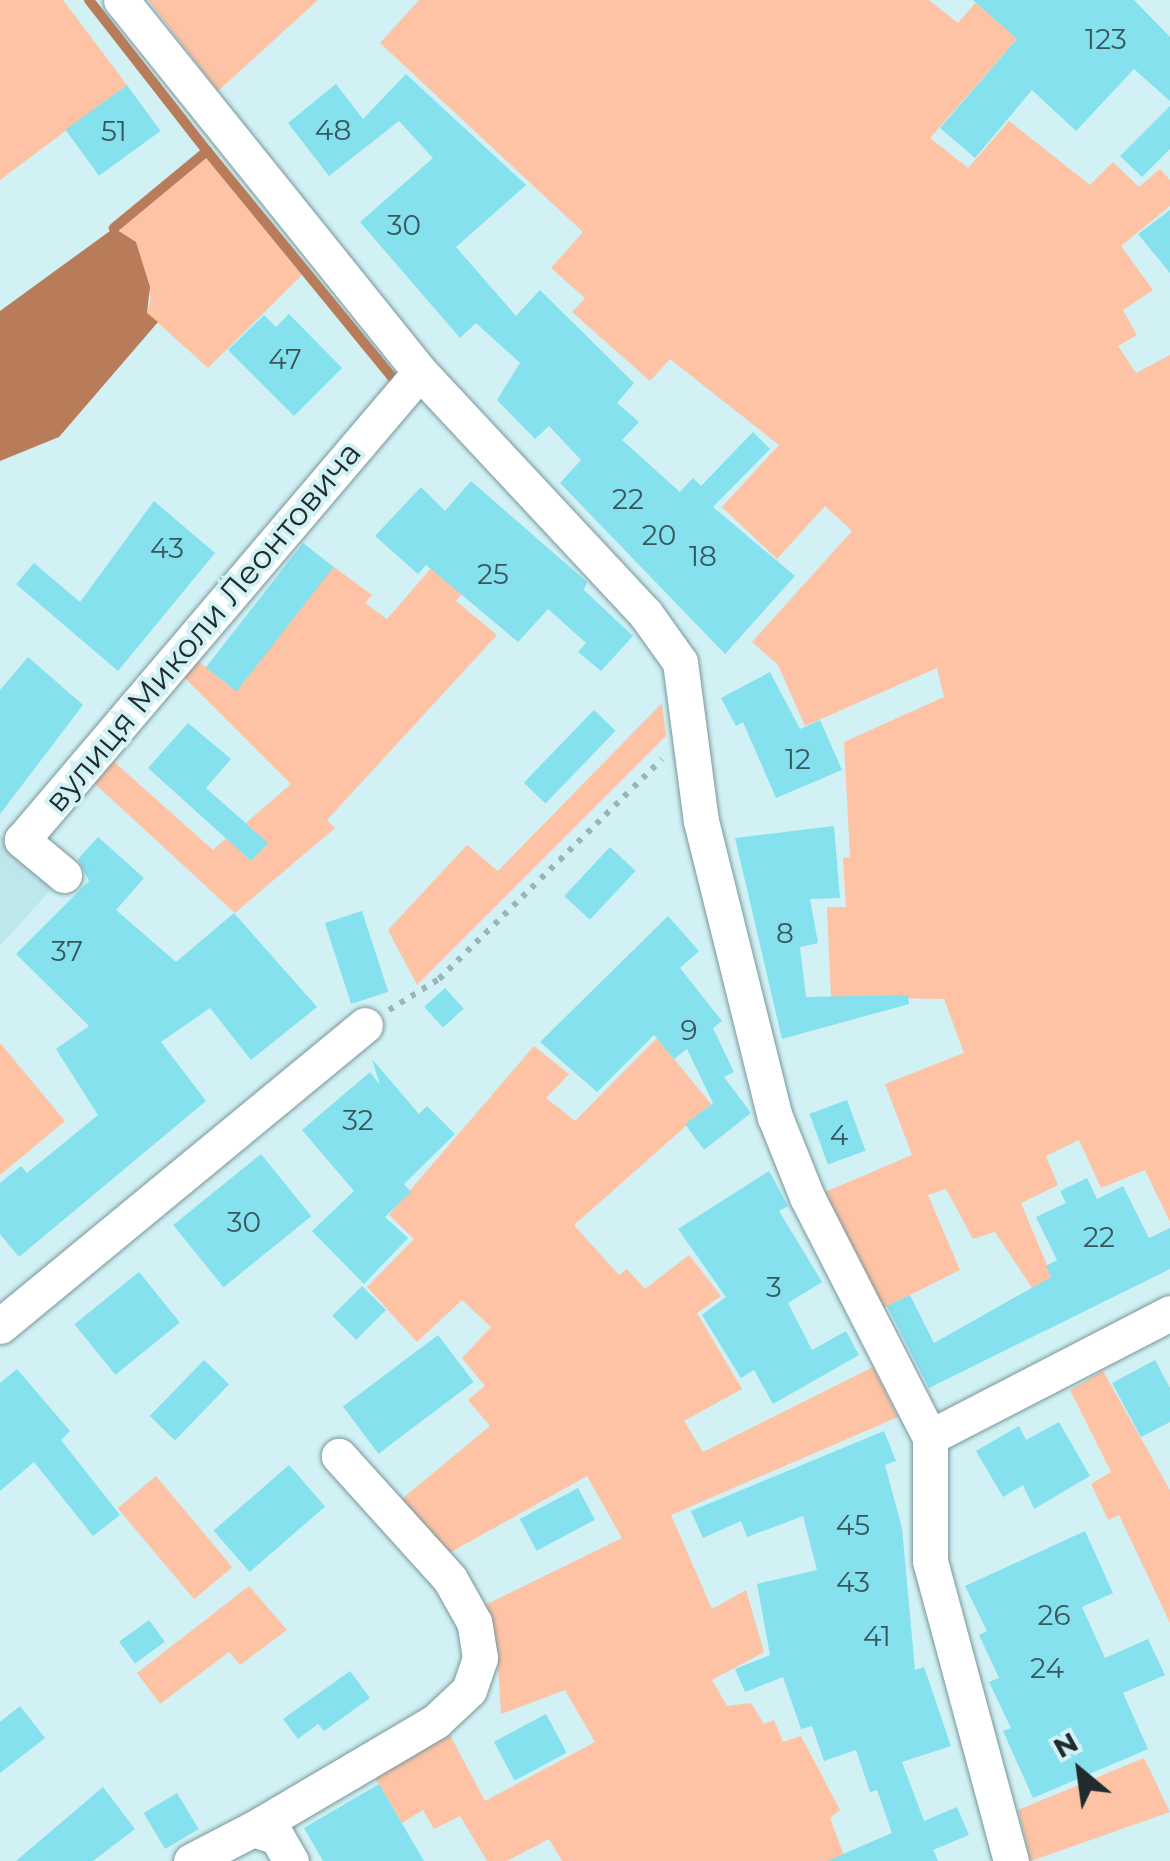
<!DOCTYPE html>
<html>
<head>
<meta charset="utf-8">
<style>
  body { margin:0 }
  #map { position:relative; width:1170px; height:1861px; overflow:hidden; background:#d1f1f5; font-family:Montserrat,sans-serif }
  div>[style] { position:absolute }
  .built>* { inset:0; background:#bee7ec }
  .green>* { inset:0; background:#fec3a4; transform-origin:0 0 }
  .water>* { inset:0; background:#b97c5b }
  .stream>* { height:10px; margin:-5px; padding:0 5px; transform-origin:5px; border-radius:5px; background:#b97c5b }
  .building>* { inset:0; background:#85e1ed; transform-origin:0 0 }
  .path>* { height:6px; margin-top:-3px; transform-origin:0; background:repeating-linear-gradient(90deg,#9ab4b7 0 5px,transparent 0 13px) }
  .roads { filter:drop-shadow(0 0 2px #78969a) drop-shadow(0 0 2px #78969a) }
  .minor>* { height:35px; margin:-17.5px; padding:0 17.5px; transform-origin:17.5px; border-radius:17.5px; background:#fff }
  span { translate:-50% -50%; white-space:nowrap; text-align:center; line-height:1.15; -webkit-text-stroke:8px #d1f1f5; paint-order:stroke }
  .number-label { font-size:28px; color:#38585d }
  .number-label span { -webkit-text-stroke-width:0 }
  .street-label { font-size:32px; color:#1f2b2d }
  .north { position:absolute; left:1030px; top:1721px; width:100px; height:100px; -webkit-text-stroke:8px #d1f1f5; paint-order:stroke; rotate:331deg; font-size:28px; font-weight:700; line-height:40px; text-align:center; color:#1f2b2d }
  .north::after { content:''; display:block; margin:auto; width:35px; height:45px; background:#1f2b2d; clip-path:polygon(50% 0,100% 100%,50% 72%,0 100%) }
</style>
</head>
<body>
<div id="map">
  <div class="built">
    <i style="clip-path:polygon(0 835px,56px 884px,0 946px)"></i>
  </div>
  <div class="green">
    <i style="clip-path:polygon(0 0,63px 0,127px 85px,0 180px)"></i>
    <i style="clip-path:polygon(148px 0,318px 0,218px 91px)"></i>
    <i style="clip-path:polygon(419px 0,929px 0,958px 23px,976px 2px,1017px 39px,930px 138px,968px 168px,1009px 121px,1090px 185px,1113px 162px,1139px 187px,1160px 169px,1170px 180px,1170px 206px,1121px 246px,1153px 290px,1123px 310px,1137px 335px,1118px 346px,1136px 373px,1170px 355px,1170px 1222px,1145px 1170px,1101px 1188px,1079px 1140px,1046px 1156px,1058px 1185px,1021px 1203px,1060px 1296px,1042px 1303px,995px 1232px,973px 1239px,946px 1189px,928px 1195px,960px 1270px,882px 1309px,825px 1192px,912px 1155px,885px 1084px,964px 1053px,944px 999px,831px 997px,827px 907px,846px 907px,843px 858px,850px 857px,844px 742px,944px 697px,937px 668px,805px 726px,778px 665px,752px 642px,852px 531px,825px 506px,777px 559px,722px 507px,779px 445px,670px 359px,650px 381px,572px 312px,585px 298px,551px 268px,583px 232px,380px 43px)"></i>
    <i style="clip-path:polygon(201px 151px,302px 275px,208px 368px,147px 313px,151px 298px,136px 242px,107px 228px)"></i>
    <i style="clip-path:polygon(440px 558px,472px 582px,456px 601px,497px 635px,327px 820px,335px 828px,235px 913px,93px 782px,112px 760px,213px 850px,226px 838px,251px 861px,267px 843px,246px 823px,291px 784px,184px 677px,198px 661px,229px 686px,334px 567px,372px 595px,365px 603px,387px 619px)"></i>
    <i style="clip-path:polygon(662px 703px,666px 736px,417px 985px,388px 930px,467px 845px,498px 871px)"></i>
    <i style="clip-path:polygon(657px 1038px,711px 1104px,574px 1225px,619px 1275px,627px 1269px,645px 1289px,689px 1255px,721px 1296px,697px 1313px,742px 1389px,684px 1421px,703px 1452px,873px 1367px,898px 1417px,671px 1515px,712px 1609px,746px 1590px,764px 1652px,712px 1680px,727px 1706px,751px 1703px,764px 1724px,774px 1720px,783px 1742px,801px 1736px,840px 1810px,830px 1818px,846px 1861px,562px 1861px,549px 1839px,507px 1861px,487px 1861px,460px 1816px,434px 1829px,423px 1810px,402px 1823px,375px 1778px,449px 1733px,485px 1801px,595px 1742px,565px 1690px,501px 1714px,497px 1650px,481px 1607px,622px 1538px,587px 1476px,444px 1556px,397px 1503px,490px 1426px,468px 1400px,485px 1386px,462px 1358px,491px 1327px,462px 1300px,417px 1342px,367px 1287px,414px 1239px,389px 1215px,534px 1046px,569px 1074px,546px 1098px,575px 1121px)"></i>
    <i style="clip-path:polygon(0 1043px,65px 1121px,0 1175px)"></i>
    <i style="clip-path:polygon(1103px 1371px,1170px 1490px,1170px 1623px,1119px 1515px,1108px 1520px,1091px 1484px,1111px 1472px,1070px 1390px)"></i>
    <i style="left:156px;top:1476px;width:119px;height:50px;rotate:50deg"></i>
    <i style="clip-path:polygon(249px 1586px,287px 1630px,240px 1665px,229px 1652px,160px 1704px,137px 1673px)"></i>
    <i style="clip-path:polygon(1144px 1758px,1170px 1812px,1031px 1861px,1018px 1810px)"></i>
  </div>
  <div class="water">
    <i style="clip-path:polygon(114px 228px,136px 242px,150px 287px,147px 313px,158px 322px,59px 437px,0 461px,0 311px)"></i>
  </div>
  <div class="stream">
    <i style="left:89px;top:0;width:192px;rotate:52deg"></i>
    <i style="left:207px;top:151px;width:121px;rotate:140.4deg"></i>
    <i style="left:207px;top:151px;width:293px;rotate:50.7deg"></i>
  </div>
  <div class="building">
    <i style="clip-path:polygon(973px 0,1134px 0,1170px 37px,1170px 101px,1134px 69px,1076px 131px,1032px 90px,975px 158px,940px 128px,1017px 39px)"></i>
    <i style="clip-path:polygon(406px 74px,526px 185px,456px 247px,516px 316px,540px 290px,634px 383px,617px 403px,639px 422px,622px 440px,680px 492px,693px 478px,701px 486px,753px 432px,770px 449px,713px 507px,795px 576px,725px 654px,560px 483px,581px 460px,549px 426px,535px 439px,497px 400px,520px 363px,476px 323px,460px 338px,360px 222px,433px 158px,399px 121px,329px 176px,288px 123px,336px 84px,363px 119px)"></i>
    <i style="left:127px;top:85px;width:57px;height:76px;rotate:54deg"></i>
    <i style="clip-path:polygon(1170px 106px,1170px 149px,1142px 177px,1120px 156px)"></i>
    <i style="clip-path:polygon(1170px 210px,1170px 273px,1138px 234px)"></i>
    <i style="clip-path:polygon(289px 314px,342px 368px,294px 416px,228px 350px,264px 315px,276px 327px)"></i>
    <i style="clip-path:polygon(471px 481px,587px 582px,584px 590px,633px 636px,601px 671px,578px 652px,586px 643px,548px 609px,518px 642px,426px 565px,418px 574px,375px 536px,421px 487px,445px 511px)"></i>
    <i style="clip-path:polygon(154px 501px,215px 553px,118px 671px,16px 584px,34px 563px,80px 602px)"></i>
    <i style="left:303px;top:543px;width:39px;height:158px;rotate:38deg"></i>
    <i style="clip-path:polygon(28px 657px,83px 705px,0 814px,0 690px)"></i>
    <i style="clip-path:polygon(770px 672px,800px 729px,820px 720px,842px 770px,776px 798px,743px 722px,736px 726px,721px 698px)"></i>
    <i style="left:594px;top:710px;width:30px;height:101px;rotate:44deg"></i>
    <i style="clip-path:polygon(188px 723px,231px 759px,206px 788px,268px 843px,251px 861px,148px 768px)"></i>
    <i style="clip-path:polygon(834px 826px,840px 898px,810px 899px,818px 943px,800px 947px,806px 997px,908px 995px,909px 1004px,782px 1039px,735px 838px)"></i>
    <i style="clip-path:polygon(98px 837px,144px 878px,116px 910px,176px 962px,234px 913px,317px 1007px,251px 1060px,210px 1008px,161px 1042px,206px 1101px,19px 1257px,0 1234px,0 1183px,21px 1166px,27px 1173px,98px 1115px,56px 1049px,89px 1026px,16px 954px,89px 881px,78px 859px)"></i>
    <i style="left:610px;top:847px;width:35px;height:67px;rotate:43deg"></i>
    <i style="left:362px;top:911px;width:85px;height:39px;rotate:72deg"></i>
    <i style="clip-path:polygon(668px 916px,699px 951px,680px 968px,722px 1021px,713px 1028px,734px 1072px,724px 1077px,751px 1113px,704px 1150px,685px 1124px,713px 1103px,687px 1049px,674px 1059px,654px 1035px,597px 1092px,540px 1042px)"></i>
    <i style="left:445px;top:988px;width:28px;height:28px;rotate:48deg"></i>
    <i style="clip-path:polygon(372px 1059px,419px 1114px,427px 1106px,455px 1134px,404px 1184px,411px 1192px,385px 1217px,408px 1238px,364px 1284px,312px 1231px,354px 1191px,302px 1130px,370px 1072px,380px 1085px)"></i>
    <i style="left:847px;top:1100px;width:54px;height:40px;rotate:70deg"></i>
    <i style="left:261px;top:1154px;width:80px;height:113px;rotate:51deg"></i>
    <i style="clip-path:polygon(769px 1171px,788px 1206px,779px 1211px,822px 1282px,788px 1303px,812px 1350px,846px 1331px,859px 1355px,773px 1404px,754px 1370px,741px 1378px,702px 1315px,726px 1297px,678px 1229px)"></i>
    <i style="clip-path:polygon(1087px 1178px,1097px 1199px,1123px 1186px,1149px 1238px,1170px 1228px,1170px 1269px,929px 1388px,887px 1306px,910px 1295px,934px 1343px,1051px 1277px,1046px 1266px,1057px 1260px,1036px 1217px,1066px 1203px,1060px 1191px)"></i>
    <i style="left:139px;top:1272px;width:65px;height:83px;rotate:51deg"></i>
    <i style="left:362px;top:1286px;width:34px;height:42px;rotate:45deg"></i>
    <i style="left:438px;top:1335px;width:59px;height:119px;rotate:53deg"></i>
    <i style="left:204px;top:1360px;width:35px;height:78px;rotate:44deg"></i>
    <i style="clip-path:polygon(1155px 1360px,1170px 1388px,1170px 1422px,1141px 1437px,1112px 1383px)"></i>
    <i style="clip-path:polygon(17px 1369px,70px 1431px,61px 1440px,120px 1515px,93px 1536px,34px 1462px,0 1491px,0 1383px)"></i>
    <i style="clip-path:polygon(1059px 1422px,1090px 1476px,1034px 1509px,1023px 1485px,1003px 1497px,976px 1451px,1019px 1426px,1026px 1440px)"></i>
    <i style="clip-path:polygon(884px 1431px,896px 1461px,885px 1465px,902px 1528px,915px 1670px,924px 1667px,951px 1746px,902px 1762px,924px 1821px,957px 1807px,969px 1835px,933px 1850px,938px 1861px,827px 1861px,892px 1833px,877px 1790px,870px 1792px,856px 1750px,824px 1761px,812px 1726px,801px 1729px,783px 1677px,745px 1692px,735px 1669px,770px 1655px,757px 1584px,817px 1570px,803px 1516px,747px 1537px,741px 1521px,703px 1538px,691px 1511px)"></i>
    <i style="left:289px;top:1465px;width:55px;height:100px;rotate:49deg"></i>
    <i style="left:578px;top:1488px;width:36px;height:66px;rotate:62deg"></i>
    <i style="clip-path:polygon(1085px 1531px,1113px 1593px,1082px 1607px,1105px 1658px,1148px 1639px,1165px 1675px,1123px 1693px,1148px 1749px,1033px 1798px,1003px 1731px,1011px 1728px,989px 1682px,999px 1678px,979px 1635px,987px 1631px,965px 1586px)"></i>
    <i style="left:149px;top:1620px;width:27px;height:37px;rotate:54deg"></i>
    <i style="clip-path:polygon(350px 1671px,370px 1698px,324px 1731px,318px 1724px,298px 1739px,283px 1719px)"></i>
    <i style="clip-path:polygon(20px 1706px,45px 1738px,0 1773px,0 1722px)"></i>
    <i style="left:546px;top:1714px;width:44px;height:59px;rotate:62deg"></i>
    <i style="clip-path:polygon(379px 1784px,424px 1861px,323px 1861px,304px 1828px)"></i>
    <i style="clip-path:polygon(103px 1787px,135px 1829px,93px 1861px,16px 1861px)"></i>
    <i style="left:177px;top:1793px;width:42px;height:39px;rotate:59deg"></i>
  </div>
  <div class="path">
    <i style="left:389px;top:1010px;width:59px;rotate:-31.8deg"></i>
    <i style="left:439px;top:979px;width:313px;rotate:-44.6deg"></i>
  </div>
  <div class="roads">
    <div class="minor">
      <i style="left:121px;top:0;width:477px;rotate:51.2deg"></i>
      <i style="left:420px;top:372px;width:330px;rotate:47deg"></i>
      <i style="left:645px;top:613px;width:60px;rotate:54.5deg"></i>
      <i style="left:680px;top:662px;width:160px;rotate:82.5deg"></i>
      <i style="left:701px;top:821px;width:305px;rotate:76deg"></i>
      <i style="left:775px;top:1117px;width:86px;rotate:68.2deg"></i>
      <i style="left:807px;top:1197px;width:270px;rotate:62.9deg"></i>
      <i style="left:930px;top:1437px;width:124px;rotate:90deg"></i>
      <i style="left:930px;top:1561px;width:311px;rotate:74.9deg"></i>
      <i style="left:64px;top:875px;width:55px;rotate:-140.2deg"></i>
      <i style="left:22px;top:840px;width:614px;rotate:-49.62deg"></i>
      <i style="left:0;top:1326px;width:473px;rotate:-39.5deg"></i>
      <i style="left:930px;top:1437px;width:270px;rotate:-27.3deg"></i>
      <i style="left:253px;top:1829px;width:212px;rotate:-30.5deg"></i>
      <i style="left:436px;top:1721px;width:45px;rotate:-43.2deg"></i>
      <i style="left:469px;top:1690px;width:34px;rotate:-71deg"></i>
      <i style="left:480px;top:1658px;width:36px;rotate:-99deg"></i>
      <i style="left:474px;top:1622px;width:49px;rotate:-119.2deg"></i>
      <i style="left:450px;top:1579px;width:166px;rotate:-132.1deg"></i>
      <i style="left:191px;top:1861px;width:70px;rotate:-27.3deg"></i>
      <i style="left:253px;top:1829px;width:25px;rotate:18deg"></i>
      <i style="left:277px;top:1837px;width:28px;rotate:60deg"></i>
    </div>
  </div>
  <div class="number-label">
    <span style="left:1106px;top:39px">123</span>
    <span style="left:333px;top:130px">48</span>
    <span style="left:114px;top:131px">51</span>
    <span style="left:404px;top:225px">30</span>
    <span style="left:285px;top:359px">47</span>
    <span style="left:628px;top:499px">22</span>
    <span style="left:659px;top:535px">20</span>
    <span style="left:167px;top:548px">43</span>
    <span style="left:703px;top:556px">18</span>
    <span style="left:493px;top:574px">25</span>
    <span style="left:798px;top:759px">12</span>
    <span style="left:785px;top:933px">8</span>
    <span style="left:67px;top:951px">37</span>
    <span style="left:689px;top:1030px">9</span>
    <span style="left:358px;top:1120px">32</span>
    <span style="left:839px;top:1135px">4</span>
    <span style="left:244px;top:1222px">30</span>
    <span style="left:1099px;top:1237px">22</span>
    <span style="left:774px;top:1287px">3</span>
    <span style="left:853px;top:1525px">45</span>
    <span style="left:853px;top:1582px">43</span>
    <span style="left:1054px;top:1615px">26</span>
    <span style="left:877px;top:1636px">41</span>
    <span style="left:1047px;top:1668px">24</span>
  </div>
  <div class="street-label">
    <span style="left:203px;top:627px;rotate:-50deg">вулиця Миколи Леонтовича</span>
  </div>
  <div class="north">N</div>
</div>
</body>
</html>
